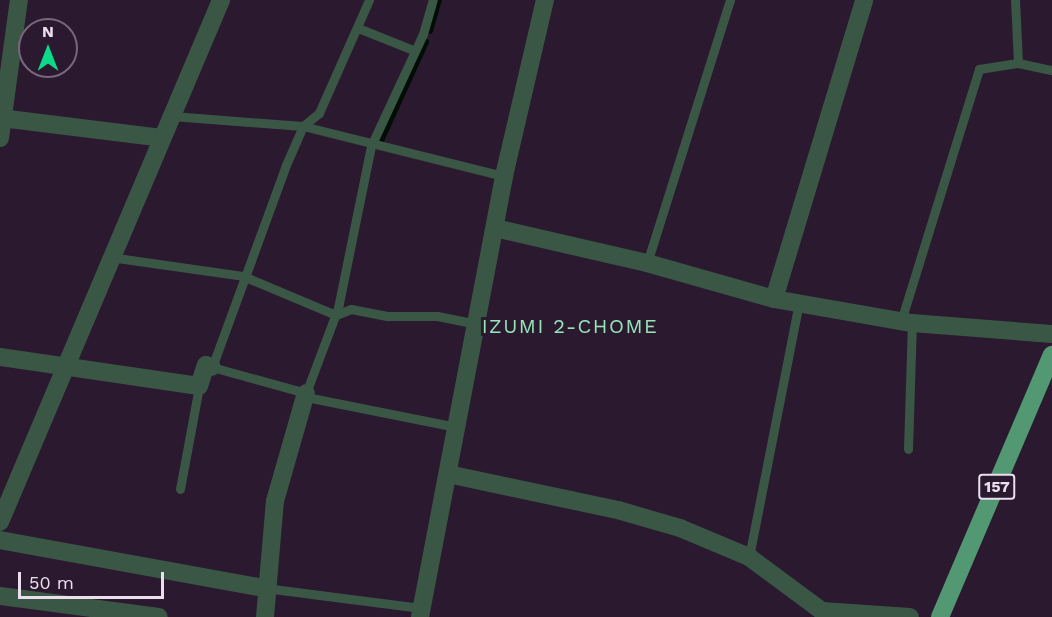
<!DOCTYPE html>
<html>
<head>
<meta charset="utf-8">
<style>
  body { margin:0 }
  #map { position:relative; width:1052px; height:617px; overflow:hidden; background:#2a192f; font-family:"Work Sans",sans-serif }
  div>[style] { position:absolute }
  .stream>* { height:6px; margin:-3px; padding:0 3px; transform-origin:3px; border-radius:3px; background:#000d04 }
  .service>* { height:9px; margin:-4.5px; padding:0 4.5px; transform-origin:4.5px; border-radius:4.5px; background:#3a5746 }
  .minor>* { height:18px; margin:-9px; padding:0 9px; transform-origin:9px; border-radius:9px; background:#3a5746 }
  .trunk>* { height:18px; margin:-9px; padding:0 9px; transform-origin:9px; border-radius:9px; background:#529872 }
  span { translate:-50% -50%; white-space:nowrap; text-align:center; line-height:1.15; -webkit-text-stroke:6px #2a192f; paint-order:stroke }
  .shield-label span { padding:2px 4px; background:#2a192f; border:2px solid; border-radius:4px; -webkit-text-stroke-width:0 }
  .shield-label { font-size:16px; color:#ebdfee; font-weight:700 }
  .neighbourhood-label { font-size:20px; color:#96e5b8; letter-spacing:1.5px }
  .north { position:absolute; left:18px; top:18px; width:60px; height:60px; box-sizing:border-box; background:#2a192f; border:2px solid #77687b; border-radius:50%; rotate:0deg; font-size:16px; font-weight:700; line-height:24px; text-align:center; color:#ebdfee }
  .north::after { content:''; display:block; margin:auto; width:21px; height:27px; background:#0cd98a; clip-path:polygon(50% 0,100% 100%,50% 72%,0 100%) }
  .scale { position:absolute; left:18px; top:572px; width:146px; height:27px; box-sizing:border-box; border:3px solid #ebdfee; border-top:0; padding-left:8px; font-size:18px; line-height:21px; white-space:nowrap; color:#ebdfee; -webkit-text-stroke:4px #2a192f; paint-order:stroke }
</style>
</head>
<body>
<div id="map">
  <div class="stream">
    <i style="left:430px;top:31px;width:32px;rotate:-74deg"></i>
    <i style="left:380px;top:143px;width:111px;rotate:-65.5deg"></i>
  </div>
  <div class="service">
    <i style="left:369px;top:0;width:124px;rotate:113.9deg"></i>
    <i style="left:319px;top:113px;width:21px;rotate:141deg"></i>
    <i style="left:303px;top:126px;width:43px;rotate:113.6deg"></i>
    <i style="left:286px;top:165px;width:215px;rotate:110.1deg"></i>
    <i style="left:212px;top:367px;width:98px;rotate:15.5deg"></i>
    <i style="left:306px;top:393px;width:7px;rotate:45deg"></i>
    <i style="left:311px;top:398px;width:148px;rotate:11.3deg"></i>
    <i style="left:358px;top:28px;width:59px;rotate:21.8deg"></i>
    <i style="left:1018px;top:63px;width:35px;rotate:12deg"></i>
    <i style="left:172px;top:116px;width:131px;rotate:4.4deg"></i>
    <i style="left:303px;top:126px;width:207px;rotate:14deg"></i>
    <i style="left:110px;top:257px;width:134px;rotate:8.1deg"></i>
    <i style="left:243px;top:276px;width:101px;rotate:22.8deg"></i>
    <i style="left:336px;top:315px;width:16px;rotate:-22deg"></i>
    <i style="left:351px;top:309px;width:38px;rotate:11deg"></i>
    <i style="left:388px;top:316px;width:49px"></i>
    <i style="left:437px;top:316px;width:41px;rotate:11.3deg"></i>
    <i style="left:647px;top:263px;width:276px;rotate:-72.5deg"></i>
    <i style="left:901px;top:321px;width:264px;rotate:-72.8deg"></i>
    <i style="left:979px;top:69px;width:39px;rotate:-9deg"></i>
    <i style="left:1018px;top:63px;width:63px;rotate:-92.7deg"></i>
    <i style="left:306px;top:393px;width:91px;rotate:-69.4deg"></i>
    <i style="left:338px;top:308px;width:165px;rotate:-78.5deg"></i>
    <i style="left:371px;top:146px;width:123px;rotate:-65.1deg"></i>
    <i style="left:423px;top:34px;width:35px;rotate:-74deg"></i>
    <i style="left:908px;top:449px;width:126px;rotate:-88.2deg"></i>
    <i style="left:180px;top:489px;width:105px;rotate:-79.5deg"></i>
    <i style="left:749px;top:557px;width:259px;rotate:-78.9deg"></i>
    <i style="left:265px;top:588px;width:157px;rotate:7.3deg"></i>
  </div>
  <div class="minor">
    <i style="left:0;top:118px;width:163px;rotate:7deg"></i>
    <i style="left:0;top:138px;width:139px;rotate:-82.2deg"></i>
    <i style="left:495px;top:228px;width:156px;rotate:13deg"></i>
    <i style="left:647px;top:263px;width:132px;rotate:15.8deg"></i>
    <i style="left:774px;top:299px;width:140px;rotate:9.9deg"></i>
    <i style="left:912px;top:323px;width:140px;rotate:4.5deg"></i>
    <i style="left:774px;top:299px;width:312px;rotate:-73.2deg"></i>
    <i style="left:0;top:357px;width:201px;rotate:8.3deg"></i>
    <i style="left:199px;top:386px;width:22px;rotate:-72deg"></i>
    <i style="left:206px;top:365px;width:6px;rotate:18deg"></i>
    <i style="left:448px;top:474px;width:174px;rotate:12deg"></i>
    <i style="left:618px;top:510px;width:65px;rotate:16.2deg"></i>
    <i style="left:680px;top:528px;width:75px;rotate:22.8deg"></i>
    <i style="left:749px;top:557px;width:91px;rotate:36.5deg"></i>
    <i style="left:822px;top:611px;width:88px;rotate:3.9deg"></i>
    <i style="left:0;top:522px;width:567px;rotate:-67.05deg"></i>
    <i style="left:0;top:540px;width:269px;rotate:10.3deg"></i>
    <i style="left:0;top:596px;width:160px;rotate:7.5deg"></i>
    <i style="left:265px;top:617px;width:116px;rotate:-85.1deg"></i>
    <i style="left:275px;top:501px;width:112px;rotate:-74deg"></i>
    <i style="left:420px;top:617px;width:449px;rotate:-79.2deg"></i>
    <i style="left:504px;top:176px;width:181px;rotate:-76.9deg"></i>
  </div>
  <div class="trunk">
    <i style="left:940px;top:617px;width:285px;rotate:-66.9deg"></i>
  </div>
  <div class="shield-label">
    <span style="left:997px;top:487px">157</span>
  </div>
  <div class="neighbourhood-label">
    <span style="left:570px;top:326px">IZUMI 2-CHOME</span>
  </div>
  <div class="north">N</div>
  <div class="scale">50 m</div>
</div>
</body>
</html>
